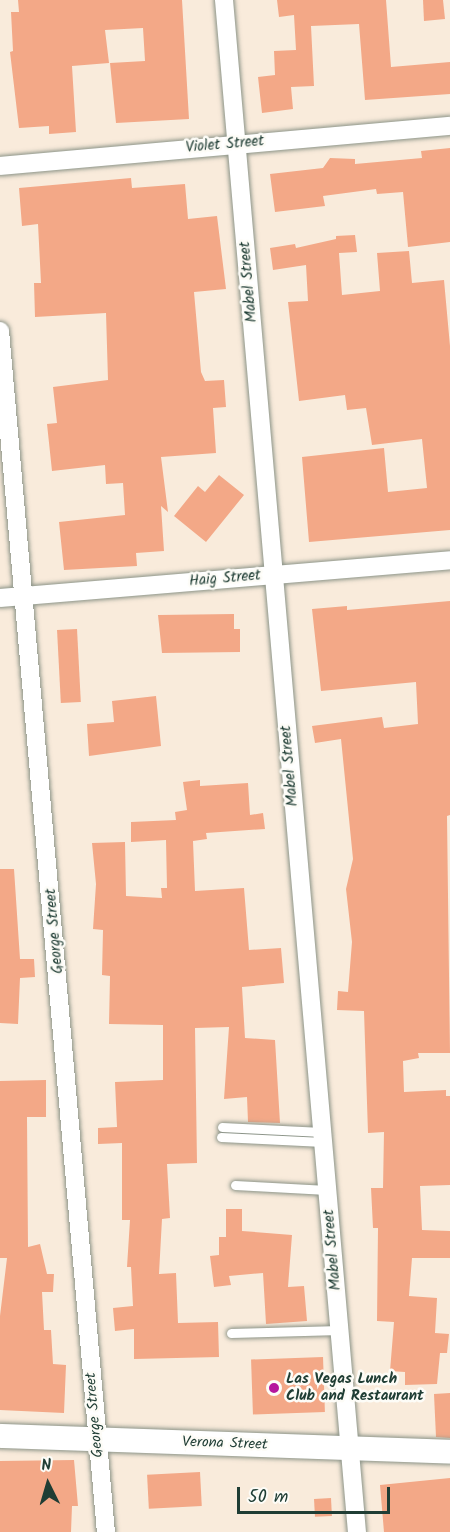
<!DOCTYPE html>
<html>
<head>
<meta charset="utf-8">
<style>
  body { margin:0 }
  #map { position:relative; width:450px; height:1532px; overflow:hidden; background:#f9ebdb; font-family:Kalam,sans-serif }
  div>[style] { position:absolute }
  .building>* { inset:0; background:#f3a887; transform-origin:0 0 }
  .roads { filter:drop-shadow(0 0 2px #8c9488) drop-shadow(0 0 2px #8c9488) }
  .service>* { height:9px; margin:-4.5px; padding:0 4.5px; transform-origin:4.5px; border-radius:4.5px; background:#fff }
  .minor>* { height:18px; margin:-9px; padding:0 9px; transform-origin:9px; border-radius:9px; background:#fff }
  .secondary>* { height:24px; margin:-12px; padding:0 12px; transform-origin:12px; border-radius:12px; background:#fff }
  .dots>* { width:16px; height:16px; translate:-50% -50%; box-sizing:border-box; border:3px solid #fdfcf7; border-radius:50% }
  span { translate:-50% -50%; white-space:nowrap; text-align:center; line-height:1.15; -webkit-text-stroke:5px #fdfcf7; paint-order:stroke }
  .street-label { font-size:15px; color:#1f3d34 }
  .poi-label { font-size:15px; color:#1f3d34; font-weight:700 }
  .left { translate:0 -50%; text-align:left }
  .north { position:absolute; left:18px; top:1454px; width:60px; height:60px; -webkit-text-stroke:4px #fdfcf7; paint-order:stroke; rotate:355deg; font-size:16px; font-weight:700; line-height:24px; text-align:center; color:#1f3d34 }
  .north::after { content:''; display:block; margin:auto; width:21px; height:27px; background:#1f3d34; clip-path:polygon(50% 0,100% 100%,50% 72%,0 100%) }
  .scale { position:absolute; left:237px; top:1487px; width:153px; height:27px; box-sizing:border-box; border:3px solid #1f3d34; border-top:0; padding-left:8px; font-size:18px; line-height:21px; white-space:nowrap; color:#1f3d34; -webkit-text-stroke:4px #fdfcf7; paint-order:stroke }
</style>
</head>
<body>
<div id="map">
  <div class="building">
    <i style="clip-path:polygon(18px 0,182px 0,189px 119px,116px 123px,110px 63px,145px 61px,143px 28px,105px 30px,109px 63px,72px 66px,76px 132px,49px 134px,49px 126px,19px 128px,10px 52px,13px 51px,11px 12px,19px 12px)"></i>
    <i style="clip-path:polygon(277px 0,386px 0,391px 67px,450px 62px,450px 94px,365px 100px,359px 24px,311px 26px,314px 86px,291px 87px,293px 109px,262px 113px,258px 77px,275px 75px,274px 51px,296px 50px,294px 15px,279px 17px)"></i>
    <i style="clip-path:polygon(423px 0,443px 0,445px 19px,424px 21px)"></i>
    <i style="clip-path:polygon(450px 148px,450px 242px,408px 247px,403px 192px,377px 194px,376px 189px,323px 196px,325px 206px,275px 212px,270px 174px,323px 168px,330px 158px,355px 159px,355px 164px,422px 158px,421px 151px)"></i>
    <i style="clip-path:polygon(131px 178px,132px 188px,185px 184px,188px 219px,217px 216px,226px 289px,194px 292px,201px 372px,205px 381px,224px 380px,226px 407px,213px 408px,216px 453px,161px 457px,168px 512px,161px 506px,164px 551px,136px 553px,137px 566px,64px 570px,59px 522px,125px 515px,123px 483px,106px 484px,105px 465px,52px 471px,47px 424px,57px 423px,53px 387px,108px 380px,106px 313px,35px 317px,34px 283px,41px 283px,38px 224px,22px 226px,19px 188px)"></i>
    <i style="clip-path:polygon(355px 235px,357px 252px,339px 253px,342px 295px,380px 291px,377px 253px,409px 251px,412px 283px,444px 280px,450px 346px,450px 530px,309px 542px,302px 457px,384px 448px,388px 492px,427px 488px,422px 439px,372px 445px,366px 408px,347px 410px,345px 395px,299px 401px,288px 302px,308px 301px,306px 265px,273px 270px,270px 248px,295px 244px,296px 248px,336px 239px,336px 236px)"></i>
    <i style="clip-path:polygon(219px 475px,244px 495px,206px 542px,174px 516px,198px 486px,205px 492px)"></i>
    <i style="clip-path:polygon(450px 601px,450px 815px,447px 816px,450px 1053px,418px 1053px,419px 1058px,403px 1061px,404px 1092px,446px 1090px,446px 1096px,450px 1096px,450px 1185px,420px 1186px,422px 1230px,450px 1231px,450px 1258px,412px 1258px,409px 1296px,437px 1298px,435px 1333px,449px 1334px,447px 1353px,440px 1353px,437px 1384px,405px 1385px,405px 1372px,390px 1371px,394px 1322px,377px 1321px,378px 1228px,373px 1228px,371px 1188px,383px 1188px,384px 1132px,368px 1133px,364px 1011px,337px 1010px,338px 991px,348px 992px,352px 942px,346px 889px,353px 859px,341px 739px,315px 743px,312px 726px,382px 717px,384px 728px,418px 724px,416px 682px,321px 691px,312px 609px,347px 606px,347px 610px)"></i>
    <i style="clip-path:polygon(234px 614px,234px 629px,240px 629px,240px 652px,162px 653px,158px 615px)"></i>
    <i style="left:77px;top:629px;width:73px;height:20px;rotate:87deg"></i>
    <i style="clip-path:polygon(156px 696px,161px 746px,89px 756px,87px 724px,114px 722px,112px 701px)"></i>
    <i style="clip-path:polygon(200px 780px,200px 786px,248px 783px,250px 815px,263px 813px,265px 829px,206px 833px,207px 839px,193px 841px,195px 891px,244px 888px,249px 950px,281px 948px,284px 983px,242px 987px,245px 1038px,275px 1040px,280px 1123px,248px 1122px,247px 1097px,224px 1099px,229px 1027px,195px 1028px,197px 1163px,167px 1164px,170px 1218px,162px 1219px,159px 1274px,176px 1273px,178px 1323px,218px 1322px,219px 1357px,134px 1359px,134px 1329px,115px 1331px,113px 1308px,133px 1306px,131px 1267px,127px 1267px,130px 1220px,122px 1220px,122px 1143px,98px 1144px,98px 1128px,117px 1127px,115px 1082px,163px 1080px,163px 1025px,109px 1024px,110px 976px,102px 975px,103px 930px,93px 929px,96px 884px,92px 843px,125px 842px,126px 896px,162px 898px,161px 888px,167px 888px,166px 840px,131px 842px,131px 822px,176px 820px,175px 812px,187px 810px,183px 782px)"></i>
    <i style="clip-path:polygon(0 869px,14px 869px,20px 959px,34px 959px,35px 977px,20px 978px,18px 1024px,0 1023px)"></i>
    <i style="clip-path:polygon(46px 1080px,46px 1117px,27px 1117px,28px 1247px,40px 1244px,47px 1274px,54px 1274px,53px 1292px,42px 1292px,44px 1330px,51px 1330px,53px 1364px,66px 1365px,64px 1413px,0 1410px,0 1316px,7px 1258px,0 1258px,0 1081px)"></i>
    <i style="clip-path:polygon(226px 1209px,242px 1209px,242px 1231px,292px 1235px,288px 1287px,304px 1286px,307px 1321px,266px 1324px,263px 1273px,229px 1276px,231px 1285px,214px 1287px,210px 1256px,219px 1255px,219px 1237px,226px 1237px)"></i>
    <i style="left:323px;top:1357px;width:55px;height:72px;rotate:88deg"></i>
    <i style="clip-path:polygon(450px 1393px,450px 1438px,436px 1437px,434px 1394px)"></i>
    <i style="clip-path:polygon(74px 1460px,78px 1506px,72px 1506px,71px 1532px,0 1532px,0 1461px)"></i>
    <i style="left:200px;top:1472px;width:34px;height:53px;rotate:87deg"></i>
    <i style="clip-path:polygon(450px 1478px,450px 1532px,384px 1532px,380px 1485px)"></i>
    <i style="left:331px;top:1498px;width:18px;height:17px;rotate:87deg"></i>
  </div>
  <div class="roads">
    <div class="service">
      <i style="left:222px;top:1127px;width:100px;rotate:2.9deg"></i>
      <i style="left:221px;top:1137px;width:102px;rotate:2.8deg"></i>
      <i style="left:235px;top:1185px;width:92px;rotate:3.1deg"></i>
      <i style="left:231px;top:1333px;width:109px;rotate:-1.6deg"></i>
    </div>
    <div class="minor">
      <i style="left:224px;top:0;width:1538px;rotate:85.04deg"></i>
      <i style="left:0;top:166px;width:452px;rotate:-5.1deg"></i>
      <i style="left:0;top:331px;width:1206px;rotate:84.96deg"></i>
      <i style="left:0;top:598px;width:452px;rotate:-4.8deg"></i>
    </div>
    <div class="secondary">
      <i style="left:0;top:1436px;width:450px;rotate:2deg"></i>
    </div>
  </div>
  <div class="dots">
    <i style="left:274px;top:1388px;background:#b5179e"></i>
  </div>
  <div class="street-label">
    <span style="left:225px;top:145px;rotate:-5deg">Violet Street</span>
    <span style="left:249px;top:282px;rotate:-95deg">Mabel Street</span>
    <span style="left:225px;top:579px;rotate:-5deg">Haig Street</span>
    <span style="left:290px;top:766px;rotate:-95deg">Mabel Street</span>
    <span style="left:55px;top:931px;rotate:-95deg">George Street</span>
    <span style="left:333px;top:1250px;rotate:-95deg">Mabel Street</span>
    <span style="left:95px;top:1415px;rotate:-95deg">George Street</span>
    <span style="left:225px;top:1444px;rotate:2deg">Verona Street</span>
  </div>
  <div class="poi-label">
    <span class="left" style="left:286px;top:1388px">Las Vegas Lunch<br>Club and Restaurant</span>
  </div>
  <div class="north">N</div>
  <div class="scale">50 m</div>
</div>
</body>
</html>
